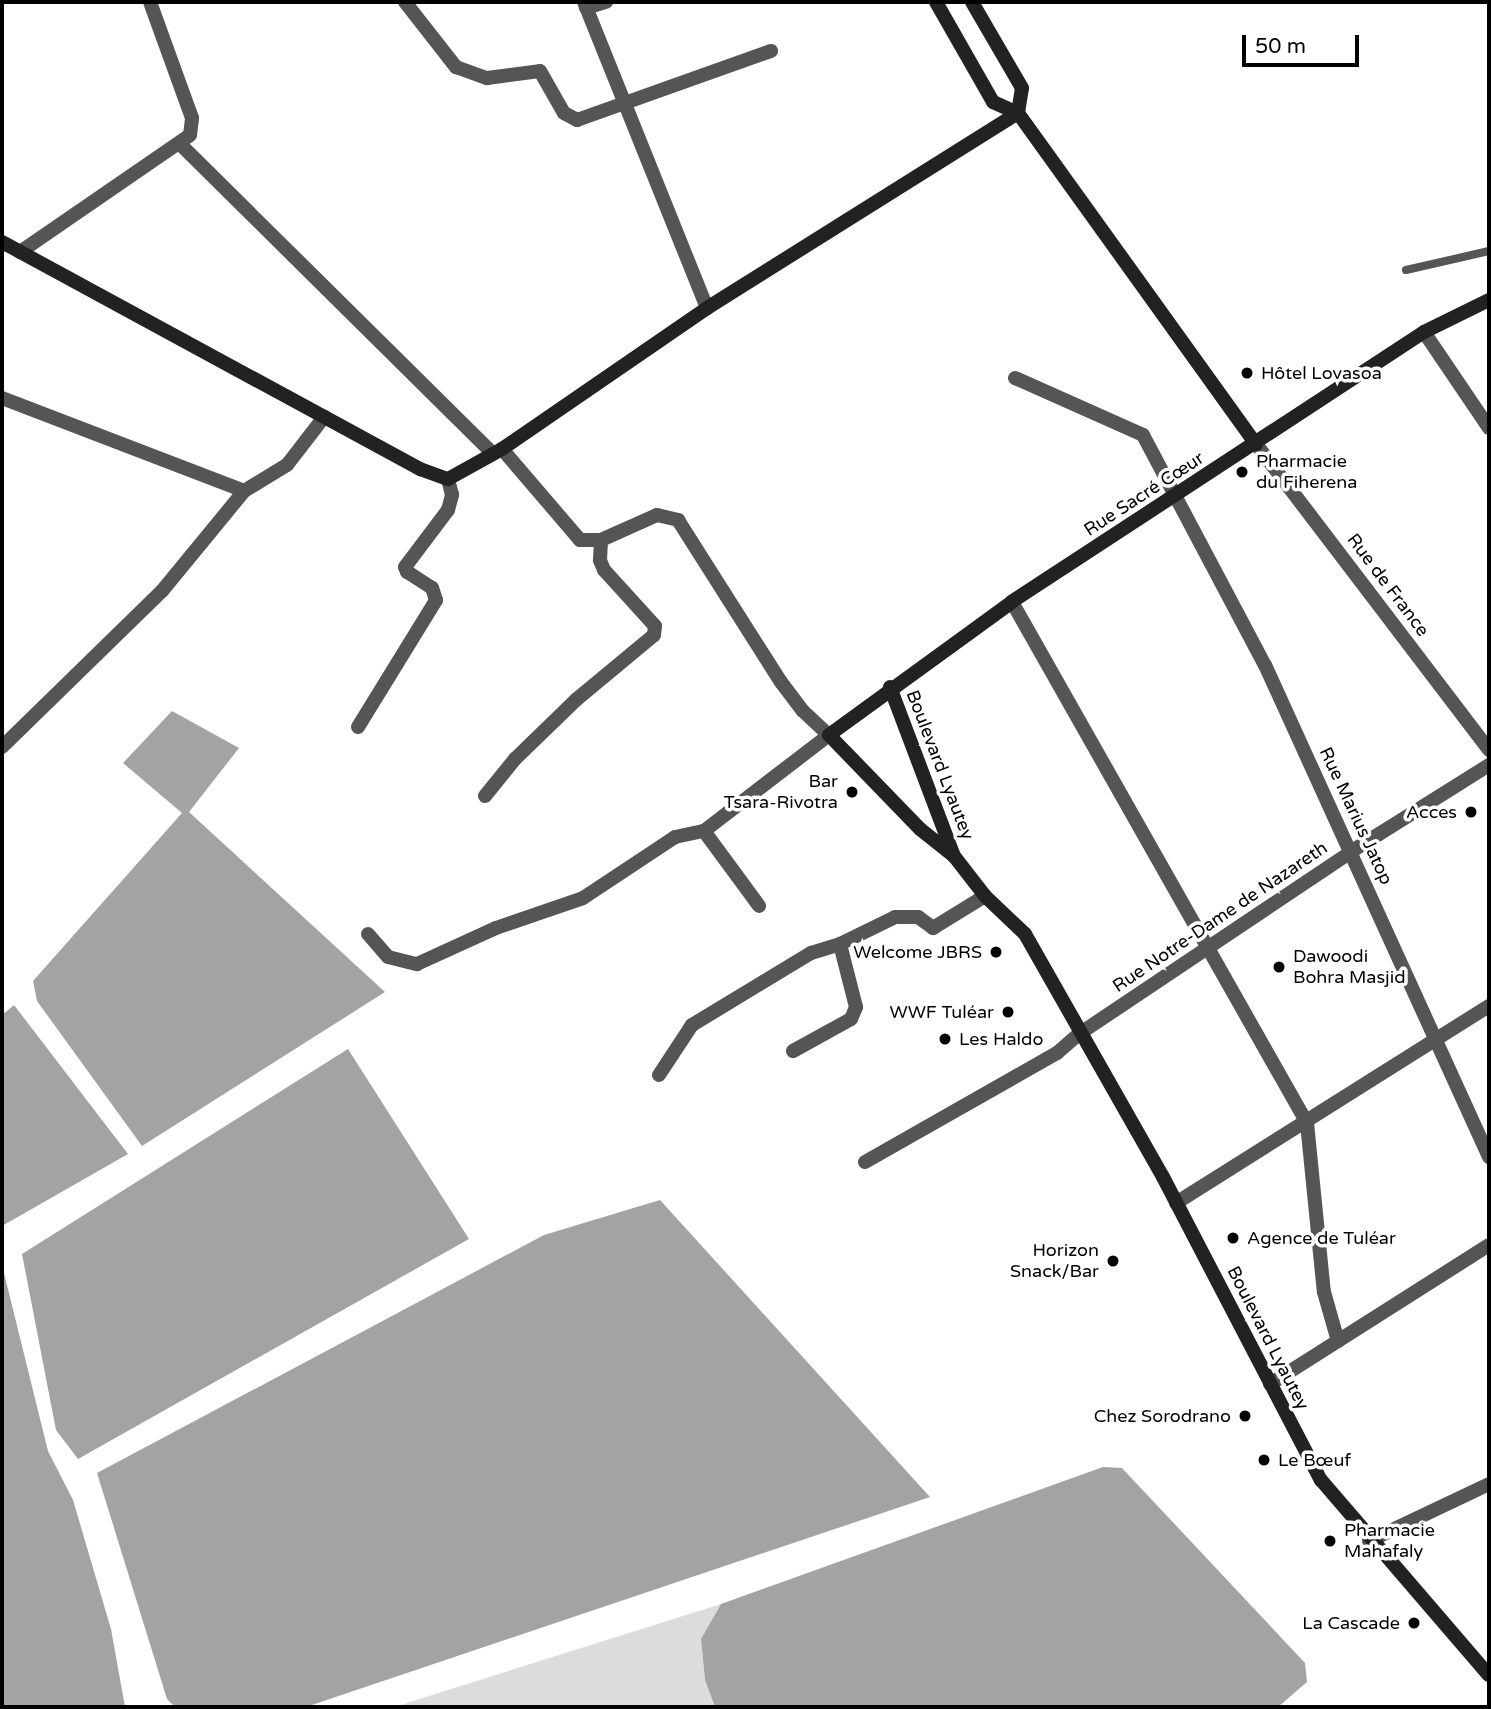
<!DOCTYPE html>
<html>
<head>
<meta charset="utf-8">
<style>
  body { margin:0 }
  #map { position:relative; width:1491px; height:1709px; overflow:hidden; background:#fff; font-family:"Varela Round",sans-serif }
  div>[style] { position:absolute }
  .green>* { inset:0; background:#dcdcdc }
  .water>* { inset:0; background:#a3a3a3 }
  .lane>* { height:8px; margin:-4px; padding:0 4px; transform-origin:4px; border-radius:4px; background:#555 }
  .street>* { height:14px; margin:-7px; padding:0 7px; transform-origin:7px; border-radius:7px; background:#555 }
  .secondary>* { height:14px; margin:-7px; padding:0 7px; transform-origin:7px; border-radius:7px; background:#222 }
  .dots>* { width:19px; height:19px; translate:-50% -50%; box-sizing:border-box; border:4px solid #fff; border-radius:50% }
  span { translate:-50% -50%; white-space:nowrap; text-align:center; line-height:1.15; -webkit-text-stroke:7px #fff; paint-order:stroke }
  .poi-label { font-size:18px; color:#000 }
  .left { translate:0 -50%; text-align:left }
  .right { translate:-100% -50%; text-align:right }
  .street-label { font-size:18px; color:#000 }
  .frame { position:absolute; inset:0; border:4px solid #000; pointer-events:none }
  .scale { position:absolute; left:1242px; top:35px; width:117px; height:32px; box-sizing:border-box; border:4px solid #000; border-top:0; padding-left:9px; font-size:21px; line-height:24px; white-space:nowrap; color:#000; -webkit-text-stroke:5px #fff; paint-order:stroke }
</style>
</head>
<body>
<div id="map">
  <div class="green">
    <i style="clip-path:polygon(721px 1604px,701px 1639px,705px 1680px,715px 1707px,394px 1707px)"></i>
  </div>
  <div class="water">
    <i style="clip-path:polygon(172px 711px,239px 748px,189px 812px,385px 992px,142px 1146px,37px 1001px,33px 981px,182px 813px,123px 763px)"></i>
    <i style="clip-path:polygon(14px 1005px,128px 1154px,2px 1226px,2px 1015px)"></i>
    <i style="clip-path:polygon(348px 1049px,469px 1239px,78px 1459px,56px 1430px,22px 1254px)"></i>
    <i style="clip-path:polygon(660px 1200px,930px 1497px,306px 1707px,175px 1707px,167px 1699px,97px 1473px,544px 1235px)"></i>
    <i style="clip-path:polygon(2px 1265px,48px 1451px,73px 1500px,111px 1629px,125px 1707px,2px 1707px)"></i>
    <i style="clip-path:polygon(1103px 1467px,1122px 1468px,1305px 1663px,1307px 1682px,1278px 1707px,715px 1707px,705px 1680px,701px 1639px,721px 1604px)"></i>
  </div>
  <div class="lane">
    <i style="left:1406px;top:270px;width:85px;rotate:-12.9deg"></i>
  </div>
  <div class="street">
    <i style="left:405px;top:2px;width:83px;rotate:51.9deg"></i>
    <i style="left:456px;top:67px;width:33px;rotate:20deg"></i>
    <i style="left:487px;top:78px;width:53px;rotate:-7.5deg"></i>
    <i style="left:540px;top:71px;width:48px;rotate:60.3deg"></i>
    <i style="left:564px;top:113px;width:15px;rotate:28deg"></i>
    <i style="left:577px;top:120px;width:206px;rotate:-19.6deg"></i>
    <i style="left:584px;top:2px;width:330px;rotate:68.1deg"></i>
    <i style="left:586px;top:8px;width:21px;rotate:-17deg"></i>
    <i style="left:180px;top:144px;width:439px;rotate:44.7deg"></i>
    <i style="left:20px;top:252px;width:206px;rotate:-34.5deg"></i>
    <i style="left:190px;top:135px;width:17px;rotate:-83deg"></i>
    <i style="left:192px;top:118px;width:123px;rotate:-109.9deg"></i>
    <i style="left:1424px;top:332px;width:116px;rotate:55.9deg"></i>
    <i style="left:1015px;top:378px;width:140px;rotate:24deg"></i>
    <i style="left:1143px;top:435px;width:260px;rotate:62.1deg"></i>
    <i style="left:1265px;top:665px;width:541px;rotate:65.52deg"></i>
    <i style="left:2px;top:398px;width:259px;rotate:21deg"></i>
    <i style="left:1256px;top:444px;width:385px;rotate:52.7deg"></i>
    <i style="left:502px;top:449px;width:120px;rotate:49.4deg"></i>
    <i style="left:580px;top:540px;width:21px"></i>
    <i style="left:601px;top:540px;width:61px;rotate:-24.1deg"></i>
    <i style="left:657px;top:515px;width:22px;rotate:13deg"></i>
    <i style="left:678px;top:520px;width:192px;rotate:57.6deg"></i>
    <i style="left:781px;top:682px;width:36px;rotate:53deg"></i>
    <i style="left:803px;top:711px;width:35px;rotate:43deg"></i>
    <i style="left:829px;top:735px;width:158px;rotate:142.5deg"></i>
    <i style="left:1012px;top:602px;width:599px;rotate:60.48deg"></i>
    <i style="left:1307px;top:1123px;width:170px;rotate:84.3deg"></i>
    <i style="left:1324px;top:1292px;width:51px;rotate:74.1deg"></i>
    <i style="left:358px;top:727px;width:149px;rotate:-58.4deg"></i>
    <i style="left:436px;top:600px;width:13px;rotate:-108deg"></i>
    <i style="left:432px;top:588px;width:30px;rotate:-147deg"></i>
    <i style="left:407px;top:572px;width:5px;rotate:-112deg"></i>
    <i style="left:405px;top:567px;width:71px;rotate:-53deg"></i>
    <i style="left:448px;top:510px;width:16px;rotate:-75deg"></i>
    <i style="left:452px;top:495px;width:16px;rotate:-104deg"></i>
    <i style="left:2px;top:747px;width:223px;rotate:-44.3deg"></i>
    <i style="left:162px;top:591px;width:129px;rotate:-50.6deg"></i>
    <i style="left:244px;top:491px;width:50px;rotate:-31.2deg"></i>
    <i style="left:287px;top:465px;width:61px;rotate:-52.4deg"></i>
    <i style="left:485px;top:796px;width:48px;rotate:-51deg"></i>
    <i style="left:515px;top:759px;width:86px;rotate:-44.1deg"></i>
    <i style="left:577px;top:699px;width:100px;rotate:-39.7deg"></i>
    <i style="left:654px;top:635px;width:9px;rotate:-84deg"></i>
    <i style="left:655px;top:626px;width:76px;rotate:-132.3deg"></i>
    <i style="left:604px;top:570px;width:11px;rotate:-112deg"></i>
    <i style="left:600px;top:560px;width:20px;rotate:-87deg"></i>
    <i style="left:368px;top:934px;width:30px;rotate:49deg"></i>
    <i style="left:388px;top:957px;width:30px;rotate:14deg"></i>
    <i style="left:417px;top:964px;width:87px;rotate:-24.5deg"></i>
    <i style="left:496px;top:928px;width:92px;rotate:-19deg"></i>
    <i style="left:583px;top:898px;width:110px;rotate:-33.5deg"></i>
    <i style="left:675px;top:837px;width:30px;rotate:-12deg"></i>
    <i style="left:704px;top:831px;width:93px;rotate:53.7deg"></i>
    <i style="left:793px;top:1051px;width:66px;rotate:-28.9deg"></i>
    <i style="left:851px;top:1019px;width:13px;rotate:-67deg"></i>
    <i style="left:856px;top:1007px;width:65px;rotate:-104.3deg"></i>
    <i style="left:840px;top:944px;width:61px;rotate:-26.1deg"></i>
    <i style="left:895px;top:917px;width:23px"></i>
    <i style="left:918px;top:917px;width:19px;rotate:36deg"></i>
    <i style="left:933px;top:928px;width:61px;rotate:-31.6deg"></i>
    <i style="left:659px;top:1075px;width:60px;rotate:-56.6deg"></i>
    <i style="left:692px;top:1025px;width:139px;rotate:-31.2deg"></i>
    <i style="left:811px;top:953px;width:30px;rotate:-17deg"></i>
    <i style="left:865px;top:1162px;width:221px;rotate:-29.6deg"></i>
    <i style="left:1057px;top:1053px;width:29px;rotate:-41deg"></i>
    <i style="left:1079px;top:1034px;width:329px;rotate:-33.8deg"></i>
    <i style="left:1352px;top:851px;width:162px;rotate:-32.1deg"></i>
    <i style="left:1176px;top:1203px;width:370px;rotate:-32.2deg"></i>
    <i style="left:1270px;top:1384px;width:259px;rotate:-32.4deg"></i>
    <i style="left:1369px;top:1541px;width:133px;rotate:-25.4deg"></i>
  </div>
  <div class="secondary">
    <i style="left:936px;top:2px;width:115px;rotate:60.3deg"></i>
    <i style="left:993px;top:102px;width:27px;rotate:24deg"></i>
    <i style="left:1018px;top:113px;width:408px;rotate:54.3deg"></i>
    <i style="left:2px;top:242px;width:476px;rotate:28.5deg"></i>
    <i style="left:420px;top:469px;width:30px;rotate:20deg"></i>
    <i style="left:448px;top:479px;width:62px;rotate:-29.1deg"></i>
    <i style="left:502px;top:449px;width:249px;rotate:-34.5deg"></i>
    <i style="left:707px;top:308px;width:367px;rotate:-32.1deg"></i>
    <i style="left:1018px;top:113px;width:25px;rotate:-81deg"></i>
    <i style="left:1022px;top:88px;width:99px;rotate:-120.2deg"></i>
    <i style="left:1489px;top:300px;width:72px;rotate:153.8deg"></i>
    <i style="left:1424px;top:332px;width:493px;rotate:146.8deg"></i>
    <i style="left:1012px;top:602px;width:226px;rotate:144deg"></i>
    <i style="left:829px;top:735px;width:131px;rotate:45.9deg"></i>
    <i style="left:920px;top:829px;width:43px;rotate:38.5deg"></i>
    <i style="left:954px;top:856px;width:51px;rotate:52.2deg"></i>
    <i style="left:985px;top:896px;width:55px;rotate:43.5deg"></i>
    <i style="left:1025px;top:934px;width:279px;rotate:60.4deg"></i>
    <i style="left:1163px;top:1177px;width:342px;rotate:62.5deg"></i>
    <i style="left:1321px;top:1480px;width:257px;rotate:49.3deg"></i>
    <i style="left:890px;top:687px;width:181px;rotate:69.3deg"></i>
  </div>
  <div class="dots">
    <i style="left:1247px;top:373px;background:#000"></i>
    <i style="left:1242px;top:472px;background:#000"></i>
    <i style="left:852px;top:792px;background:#000"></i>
    <i style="left:1471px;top:812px;background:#000"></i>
    <i style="left:996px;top:952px;background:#000"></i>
    <i style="left:1279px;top:967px;background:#000"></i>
    <i style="left:1008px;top:1012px;background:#000"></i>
    <i style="left:945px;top:1039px;background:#000"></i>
    <i style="left:1233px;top:1238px;background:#000"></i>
    <i style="left:1113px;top:1261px;background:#000"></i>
    <i style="left:1245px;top:1416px;background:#000"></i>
    <i style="left:1264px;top:1460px;background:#000"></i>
    <i style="left:1330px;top:1541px;background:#000"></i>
    <i style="left:1414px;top:1623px;background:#000"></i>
  </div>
  <div class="poi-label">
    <span class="left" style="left:1261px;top:373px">Hôtel Lovasoa</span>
    <span class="left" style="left:1256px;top:472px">Pharmacie<br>du Fiherena</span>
    <span class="right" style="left:838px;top:792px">Bar<br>Tsara-Rivotra</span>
    <span class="right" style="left:1457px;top:812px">Acces</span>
    <span class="right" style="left:982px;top:952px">Welcome JBRS</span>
    <span class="left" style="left:1293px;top:967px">Dawoodi<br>Bohra Masjid</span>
    <span class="right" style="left:994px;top:1012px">WWF Tuléar</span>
    <span class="left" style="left:959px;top:1039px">Les Haldo</span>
    <span class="left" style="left:1247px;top:1238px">Agence de Tuléar</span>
    <span class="right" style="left:1099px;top:1261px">Horizon<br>Snack/Bar</span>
    <span class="right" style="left:1231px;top:1416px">Chez Sorodrano</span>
    <span class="left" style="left:1278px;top:1460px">Le Bœuf</span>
    <span class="left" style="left:1344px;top:1541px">Pharmacie<br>Mahafaly</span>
    <span class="right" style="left:1400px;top:1623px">La Cascade</span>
  </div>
  <div class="street-label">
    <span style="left:1144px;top:494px;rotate:-33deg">Rue Sacré Cœur</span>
    <span style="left:1388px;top:585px;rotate:53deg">Rue de France</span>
    <span style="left:940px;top:765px;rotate:69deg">Boulevard Lyautey</span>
    <span style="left:1356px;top:816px;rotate:65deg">Rue Marius Jatop</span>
    <span style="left:1220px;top:917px;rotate:-34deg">Rue Notre-Dame de Nazareth</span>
    <span style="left:1268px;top:1338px;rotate:63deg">Boulevard Lyautey</span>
  </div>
  <div class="frame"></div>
  <div class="scale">50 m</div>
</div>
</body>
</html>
